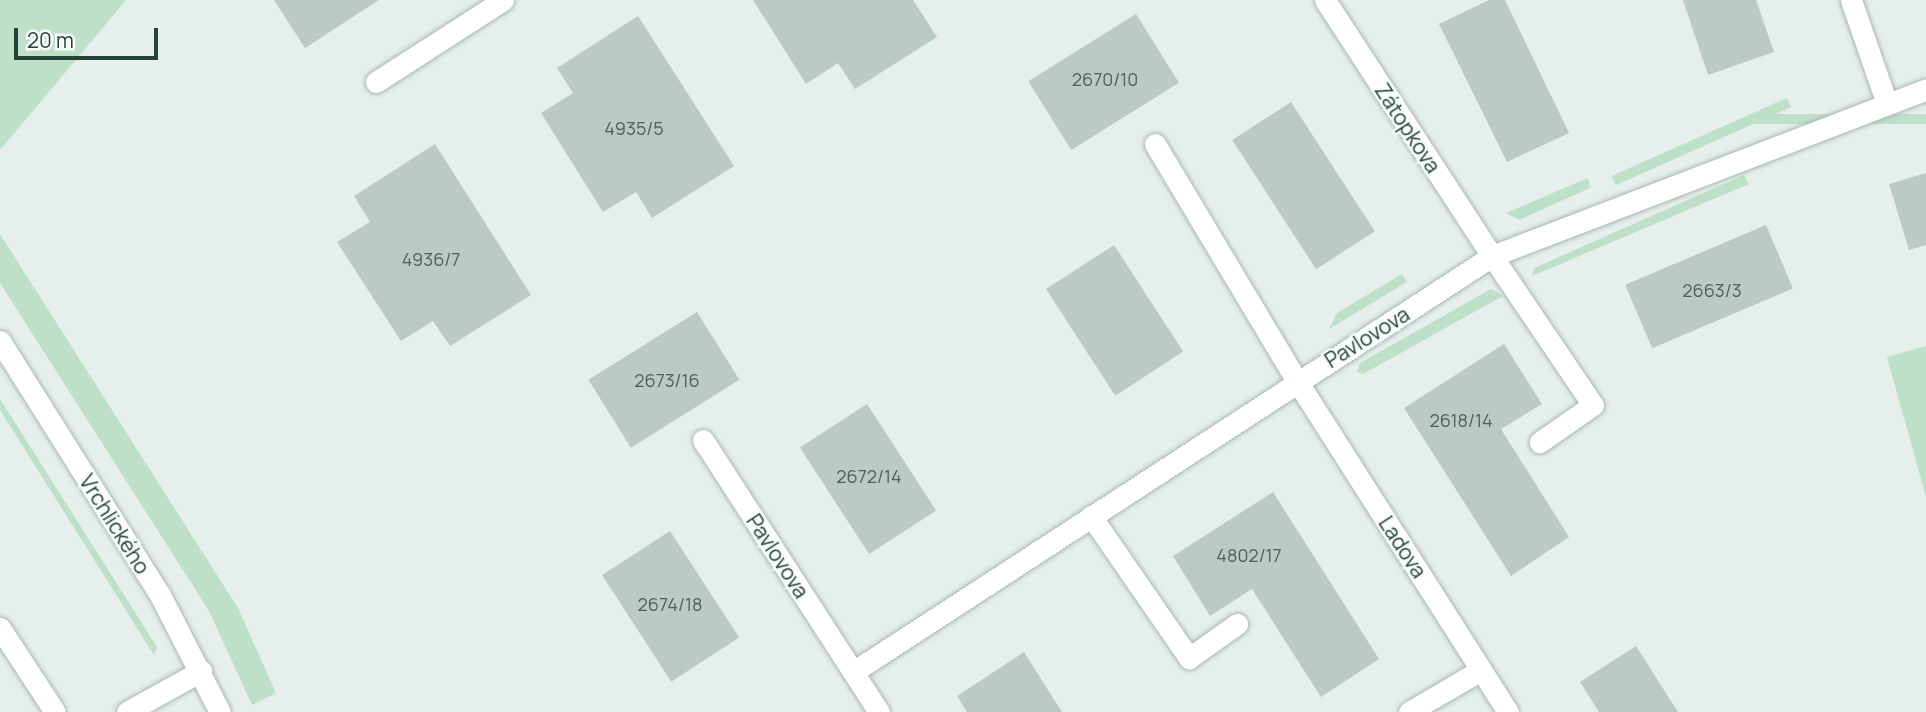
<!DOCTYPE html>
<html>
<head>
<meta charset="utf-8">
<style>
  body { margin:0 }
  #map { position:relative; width:1926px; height:712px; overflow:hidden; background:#e6efeb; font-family:Manrope,sans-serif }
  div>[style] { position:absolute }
  .green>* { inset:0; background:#bfe0c8; transform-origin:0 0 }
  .building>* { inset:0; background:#bbcac4; transform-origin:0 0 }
  .roads { filter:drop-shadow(0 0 2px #a8b8b2) drop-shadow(0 0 2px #a8b8b2) }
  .lane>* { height:21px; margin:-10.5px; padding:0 10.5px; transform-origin:10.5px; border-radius:10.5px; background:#fff }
  .street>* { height:21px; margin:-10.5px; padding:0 10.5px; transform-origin:10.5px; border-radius:10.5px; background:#fff }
  .secondary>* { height:21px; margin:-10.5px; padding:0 10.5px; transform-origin:10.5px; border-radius:10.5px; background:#fff }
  span { translate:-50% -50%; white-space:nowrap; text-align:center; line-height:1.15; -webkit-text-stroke:5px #f7fbf9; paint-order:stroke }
  .number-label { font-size:18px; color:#4a645c }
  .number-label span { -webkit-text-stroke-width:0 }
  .street-label { font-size:21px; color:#24423a }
  .scale { position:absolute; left:14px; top:28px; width:144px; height:32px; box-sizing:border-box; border:4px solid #24423a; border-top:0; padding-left:9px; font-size:21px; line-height:24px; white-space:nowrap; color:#24423a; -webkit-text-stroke:5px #f7fbf9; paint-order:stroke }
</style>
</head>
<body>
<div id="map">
  <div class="green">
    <i style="clip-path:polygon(0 0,126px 0,1px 149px,0 147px)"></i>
    <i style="left:1787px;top:98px;width:10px;height:192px;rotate:66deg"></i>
    <i style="left:1926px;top:114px;width:10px;height:177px;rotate:90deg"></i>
    <i style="clip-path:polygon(1744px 175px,1749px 184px,1532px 276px,1534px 268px)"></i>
    <i style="clip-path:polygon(1588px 178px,1590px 188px,1519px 220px,1506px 213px)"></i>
    <i style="clip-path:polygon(0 234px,238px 608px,276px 693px,252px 705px,209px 611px,0 283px)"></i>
    <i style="clip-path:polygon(1402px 274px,1407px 282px,1329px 329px,1337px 313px)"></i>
    <i style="clip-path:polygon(1491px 289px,1503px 296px,1363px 374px,1357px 372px,1360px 363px)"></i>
    <i style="clip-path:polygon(1926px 346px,1926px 497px,1887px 357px)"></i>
    <i style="clip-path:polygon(0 399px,157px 647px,154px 655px,0 410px)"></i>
  </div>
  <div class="building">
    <i style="clip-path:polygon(274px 0,379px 0,305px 48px)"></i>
    <i style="clip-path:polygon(753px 0,913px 0,937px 37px,855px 89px,838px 63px,806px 84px)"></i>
    <i style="clip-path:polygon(1489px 0,1505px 0,1569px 133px,1507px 162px,1439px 24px)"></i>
    <i style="clip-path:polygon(1683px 0,1756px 0,1774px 52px,1708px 75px)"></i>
    <i style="left:1136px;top:14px;width:81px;height:127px;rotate:58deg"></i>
    <i style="clip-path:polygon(638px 16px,734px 166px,652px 218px,636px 192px,603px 212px,541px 113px,573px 93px,557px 68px)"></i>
    <i style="left:1291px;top:102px;width:154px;height:70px;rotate:57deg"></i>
    <i style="clip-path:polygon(435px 144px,531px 295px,450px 346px,433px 321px,401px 341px,337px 242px,370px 222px,354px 196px)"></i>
    <i style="clip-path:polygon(1926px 173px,1926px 245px,1909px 250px,1889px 184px)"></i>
    <i style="left:1766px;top:225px;width:69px;height:153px;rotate:67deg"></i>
    <i style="left:1114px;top:245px;width:127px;height:81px;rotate:57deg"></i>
    <i style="left:697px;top:312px;width:80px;height:128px;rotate:58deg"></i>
    <i style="clip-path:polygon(1504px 344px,1542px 404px,1501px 429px,1569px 537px,1511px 576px,1404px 408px)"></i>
    <i style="left:867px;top:404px;width:127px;height:80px;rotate:57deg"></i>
    <i style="clip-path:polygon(1273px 492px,1379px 659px,1321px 697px,1252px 589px,1210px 616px,1173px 556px)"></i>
    <i style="left:670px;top:531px;width:127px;height:81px;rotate:57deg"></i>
    <i style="clip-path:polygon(1636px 646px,1678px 712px,1599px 712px,1580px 682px)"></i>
    <i style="clip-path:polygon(1024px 652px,1062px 712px,967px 712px,957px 696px)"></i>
  </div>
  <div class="roads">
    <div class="lane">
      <i style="left:1851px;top:0;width:107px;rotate:70.9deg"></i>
      <i style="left:1155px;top:144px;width:276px;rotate:59.1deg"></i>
      <i style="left:1492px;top:256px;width:180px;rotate:55.9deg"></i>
      <i style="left:1593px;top:405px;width:65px;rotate:145.1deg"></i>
      <i style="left:1091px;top:516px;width:173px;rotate:55.4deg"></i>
      <i style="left:1189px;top:658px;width:59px;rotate:-35.3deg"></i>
      <i style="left:0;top:628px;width:100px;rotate:56.8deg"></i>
      <i style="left:127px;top:712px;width:85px;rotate:-29deg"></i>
      <i style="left:1409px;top:712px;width:83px;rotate:-30.3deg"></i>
    </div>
    <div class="street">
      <i style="left:1325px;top:0;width:306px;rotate:56.9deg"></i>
      <i style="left:376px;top:82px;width:151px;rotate:-32.8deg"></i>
      <i style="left:1297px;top:381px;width:393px;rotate:57.5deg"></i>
      <i style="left:703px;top:440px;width:324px;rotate:57.1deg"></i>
      <i style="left:853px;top:672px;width:762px;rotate:-33.06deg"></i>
      <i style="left:1492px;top:256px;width:465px;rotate:-21deg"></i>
    </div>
    <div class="secondary">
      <i style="left:0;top:341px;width:300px;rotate:57.8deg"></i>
      <i style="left:160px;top:595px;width:131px;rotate:62.9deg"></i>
    </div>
  </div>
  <div class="number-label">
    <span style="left:1105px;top:79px">2670/10</span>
    <span style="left:634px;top:128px">4935/5</span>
    <span style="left:431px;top:259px">4936/7</span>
    <span style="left:1712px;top:290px">2663/3</span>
    <span style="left:667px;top:380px">2673/16</span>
    <span style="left:1461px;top:420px">2618/14</span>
    <span style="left:869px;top:476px">2672/14</span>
    <span style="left:1249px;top:555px">4802/17</span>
    <span style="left:670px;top:604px">2674/18</span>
  </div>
  <div class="street-label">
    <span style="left:1408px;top:128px;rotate:57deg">Zátopkova</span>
    <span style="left:1367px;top:337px;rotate:-32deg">Pavlovova</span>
    <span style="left:115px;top:524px;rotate:58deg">Vrchlického</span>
    <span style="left:1403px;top:547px;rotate:57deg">Ladova</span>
    <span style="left:778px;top:556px;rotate:57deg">Pavlovova</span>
  </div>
  <div class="scale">20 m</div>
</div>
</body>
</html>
